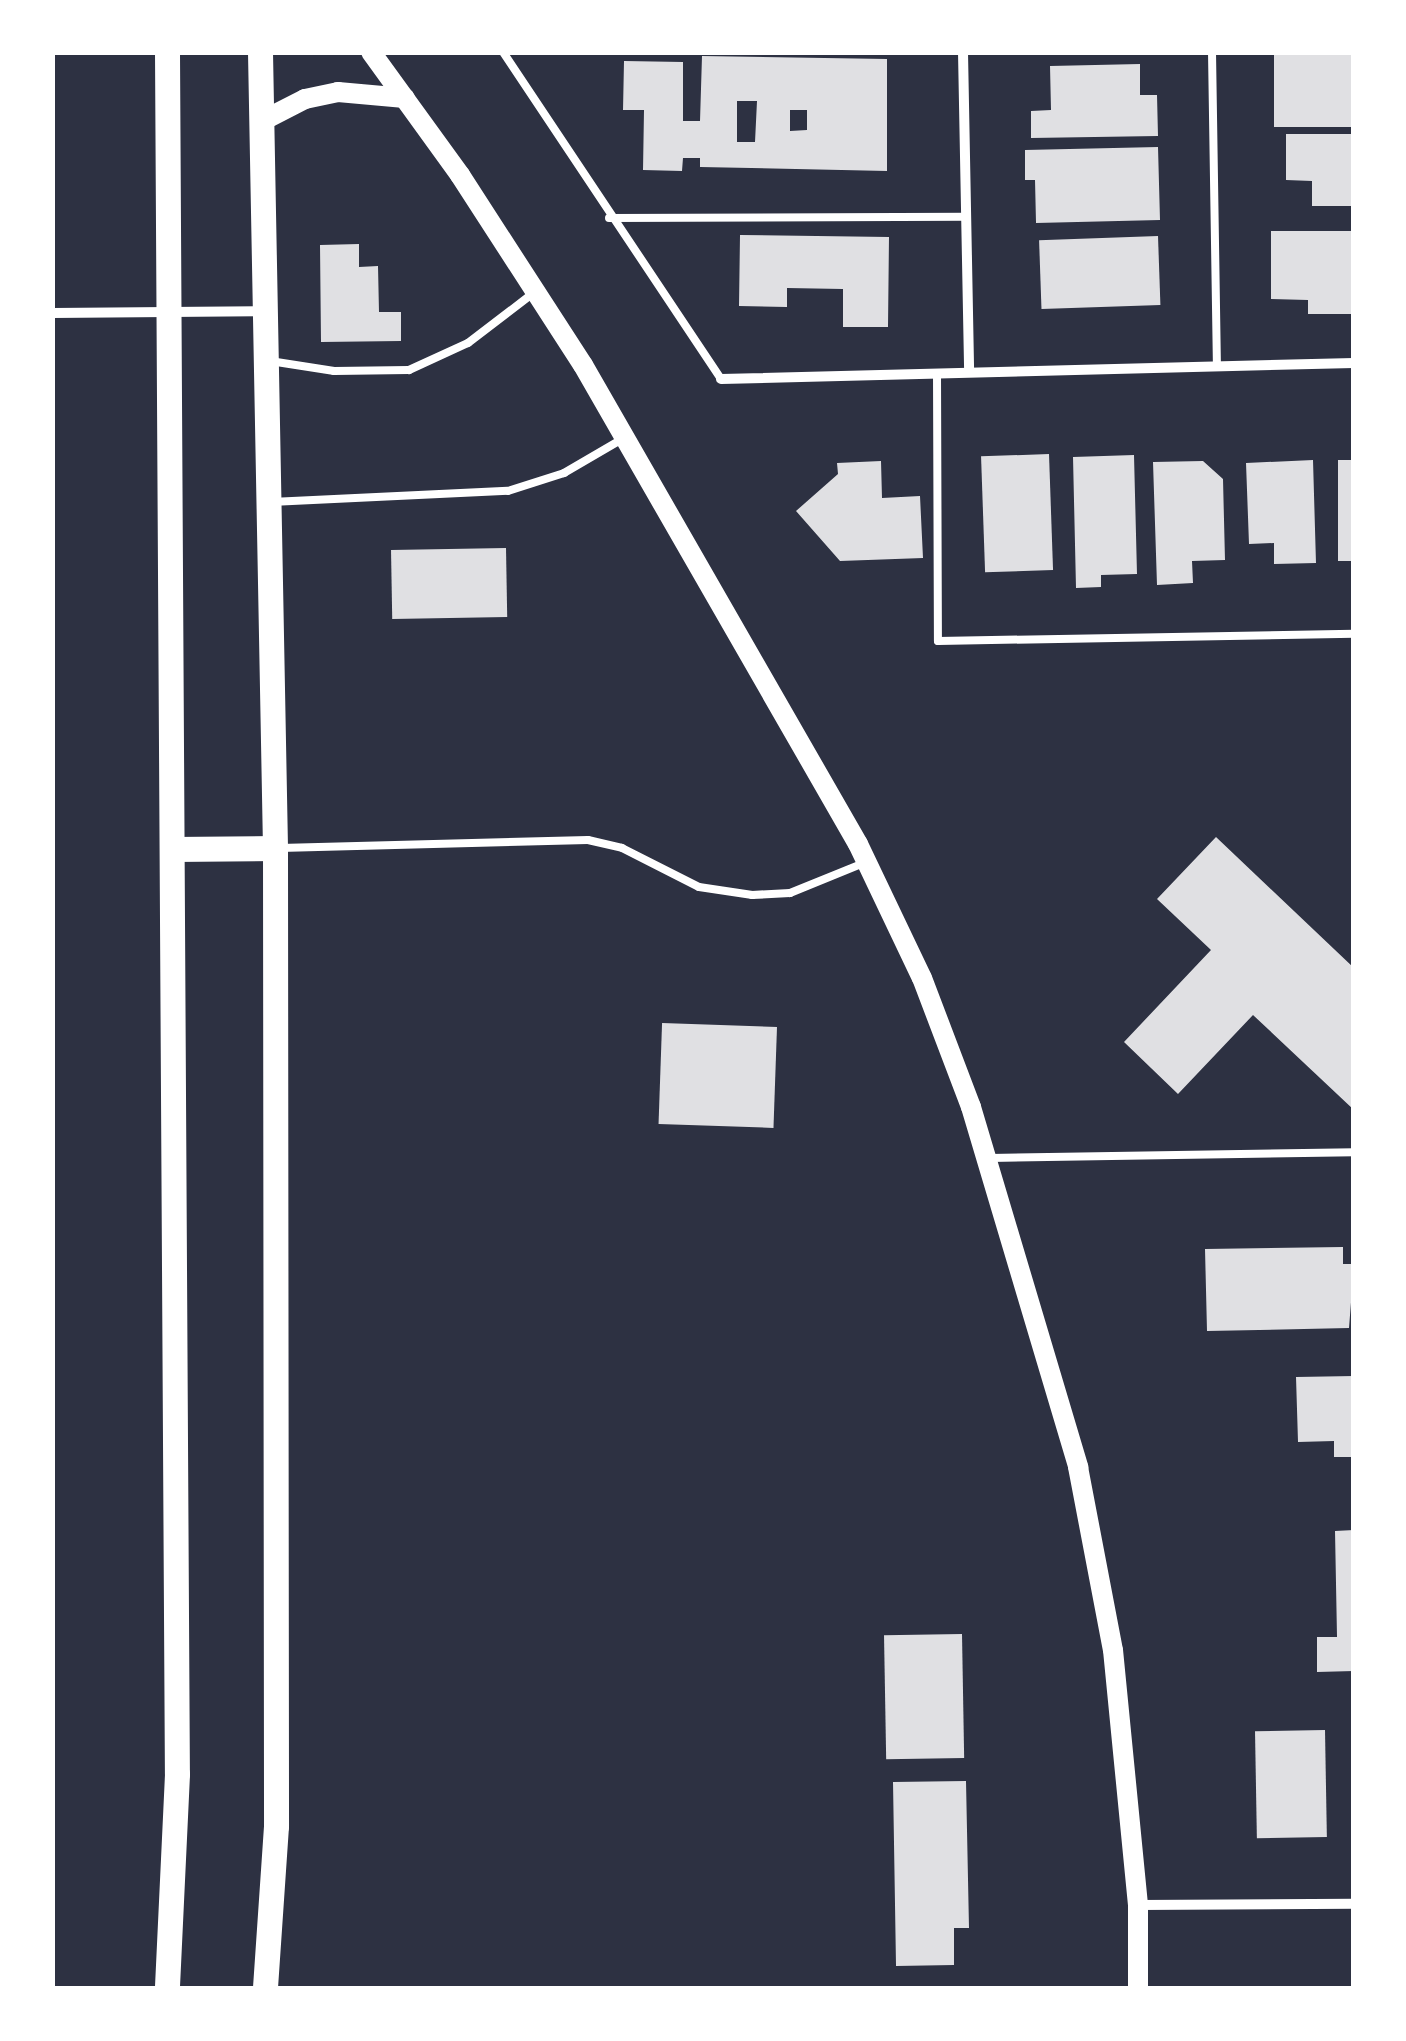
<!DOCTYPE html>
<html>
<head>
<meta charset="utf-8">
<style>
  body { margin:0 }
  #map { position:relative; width:1406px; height:2041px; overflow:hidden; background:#2d3142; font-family:"Golos Text",sans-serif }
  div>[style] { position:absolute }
  .building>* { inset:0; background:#e0e0e3; transform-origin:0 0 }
  .service>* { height:8px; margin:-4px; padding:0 4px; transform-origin:4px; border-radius:4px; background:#fff }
  .minor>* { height:10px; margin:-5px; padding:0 5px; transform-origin:5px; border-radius:5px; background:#fff }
  .secondary>* { height:20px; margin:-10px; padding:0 10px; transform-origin:10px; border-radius:10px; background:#fff }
  .primary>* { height:25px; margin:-12.5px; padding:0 12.5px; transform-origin:12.5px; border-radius:12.5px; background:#fff }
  span { translate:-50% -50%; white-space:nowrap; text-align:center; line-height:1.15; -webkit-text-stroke:10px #fff; paint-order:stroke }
  .frame { position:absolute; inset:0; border:55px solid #fff; pointer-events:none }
</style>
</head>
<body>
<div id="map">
  <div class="building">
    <i style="left:1354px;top:54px;width:73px;height:80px;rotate:90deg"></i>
    <i style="clip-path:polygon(evenodd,702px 56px,887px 59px,887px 171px,700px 167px,700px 158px,683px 158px,682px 171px,643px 170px,644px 110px,623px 110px,624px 61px,683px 62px,683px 121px,700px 121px,702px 56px,737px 101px,757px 101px,755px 142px,737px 142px,737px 101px,702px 56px,790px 110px,807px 110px,807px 130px,790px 131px,790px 110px)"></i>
    <i style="clip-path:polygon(1140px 64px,1140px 95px,1157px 95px,1158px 136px,1031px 138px,1031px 111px,1051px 110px,1050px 66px)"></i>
    <i style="clip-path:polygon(1286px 134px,1354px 134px,1354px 206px,1312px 206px,1312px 181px,1286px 180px)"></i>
    <i style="clip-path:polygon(1158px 147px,1160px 220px,1036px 223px,1035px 180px,1025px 180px,1025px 150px)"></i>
    <i style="clip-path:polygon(1271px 231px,1354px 231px,1354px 314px,1308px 314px,1308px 300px,1271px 299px)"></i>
    <i style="clip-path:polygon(740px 235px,889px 237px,888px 327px,843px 327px,843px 289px,787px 288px,787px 307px,739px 306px)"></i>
    <i style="left:1158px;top:236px;width:69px;height:119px;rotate:88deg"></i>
    <i style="clip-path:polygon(359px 244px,359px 267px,378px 266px,379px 312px,401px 312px,401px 341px,321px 342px,320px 245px)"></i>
    <i style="left:1049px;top:454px;width:116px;height:68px;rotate:88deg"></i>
    <i style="clip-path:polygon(1134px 455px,1137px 574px,1101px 575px,1101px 587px,1076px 588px,1073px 457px)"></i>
    <i style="clip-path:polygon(1313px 460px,1316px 563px,1274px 564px,1274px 543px,1249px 544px,1246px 463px)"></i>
    <i style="left:1338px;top:460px;width:16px;height:101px"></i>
    <i style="clip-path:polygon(881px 461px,882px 498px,920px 496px,923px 558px,840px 561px,796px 511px,838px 474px,837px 463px)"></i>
    <i style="clip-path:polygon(1203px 461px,1223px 479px,1225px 560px,1192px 561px,1193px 583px,1157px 585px,1153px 462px)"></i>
    <i style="left:506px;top:548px;width:69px;height:115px;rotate:89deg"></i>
    <i style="clip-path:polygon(1216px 837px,1354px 968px,1354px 1110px,1253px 1015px,1178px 1094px,1124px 1042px,1211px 950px,1157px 899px)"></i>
    <i style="left:777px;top:1027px;width:101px;height:115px;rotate:92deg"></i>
    <i style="clip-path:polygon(1343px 1247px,1343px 1264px,1354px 1264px,1349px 1328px,1207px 1331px,1205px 1249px)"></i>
    <i style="clip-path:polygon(1354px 1376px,1354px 1457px,1334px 1457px,1334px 1441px,1298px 1442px,1296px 1377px)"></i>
    <i style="clip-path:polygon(1354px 1530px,1354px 1671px,1317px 1672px,1317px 1637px,1337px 1637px,1335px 1531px)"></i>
    <i style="left:962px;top:1634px;width:124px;height:78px;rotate:89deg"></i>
    <i style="left:1325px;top:1730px;width:107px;height:70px;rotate:89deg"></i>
    <i style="clip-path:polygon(966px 1781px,969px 1928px,954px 1928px,954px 1965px,896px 1966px,893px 1782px)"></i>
  </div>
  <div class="service">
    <i style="left:503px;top:52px;width:393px;rotate:56.3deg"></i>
    <i style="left:1212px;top:52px;width:313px;rotate:89.1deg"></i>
    <i style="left:609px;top:218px;width:358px;rotate:-0.2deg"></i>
    <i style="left:270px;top:361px;width:65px;rotate:8.9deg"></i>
    <i style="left:334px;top:371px;width:75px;rotate:-0.8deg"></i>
    <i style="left:409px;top:370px;width:65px;rotate:-24.6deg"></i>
    <i style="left:468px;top:343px;width:81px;rotate:-37.4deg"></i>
    <i style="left:937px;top:373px;width:268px;rotate:89.8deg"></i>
    <i style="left:938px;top:641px;width:416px;rotate:-1deg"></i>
    <i style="left:271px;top:502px;width:237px;rotate:-2.7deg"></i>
    <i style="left:508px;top:491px;width:59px;rotate:-17.8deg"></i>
    <i style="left:564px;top:473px;width:69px;rotate:-30.3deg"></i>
    <i style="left:280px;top:848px;width:308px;rotate:-1.5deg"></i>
    <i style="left:588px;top:840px;width:35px;rotate:13deg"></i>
    <i style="left:622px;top:848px;width:86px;rotate:26.9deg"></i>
    <i style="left:699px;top:887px;width:54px;rotate:8.6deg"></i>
    <i style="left:752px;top:895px;width:38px;rotate:-3deg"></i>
    <i style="left:790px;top:893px;width:80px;rotate:-22.1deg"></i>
    <i style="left:990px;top:1158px;width:364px;rotate:-0.9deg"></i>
  </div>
  <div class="minor">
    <i style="left:963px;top:52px;width:320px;rotate:88.9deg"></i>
    <i style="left:52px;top:313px;width:211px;rotate:-0.5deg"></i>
    <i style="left:721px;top:379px;width:633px;rotate:-1.45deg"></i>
    <i style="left:1138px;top:1905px;width:216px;rotate:-0.3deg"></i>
  </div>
  <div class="secondary">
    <i style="left:371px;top:52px;width:152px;rotate:54.1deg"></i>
    <i style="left:460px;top:175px;width:226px;rotate:57.1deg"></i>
    <i style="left:583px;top:365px;width:552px;rotate:60.14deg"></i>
    <i style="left:858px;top:844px;width:148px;rotate:64.5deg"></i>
    <i style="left:922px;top:978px;width:138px;rotate:69.2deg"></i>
    <i style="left:971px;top:1107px;width:376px;rotate:73.4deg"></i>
    <i style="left:1078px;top:1467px;width:186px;rotate:79.2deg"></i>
    <i style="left:1113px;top:1650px;width:256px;rotate:84.4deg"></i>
    <i style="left:1138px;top:1905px;width:83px;rotate:90deg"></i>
    <i style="left:262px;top:121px;width:48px;rotate:-27.1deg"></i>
    <i style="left:305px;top:99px;width:34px;rotate:-12deg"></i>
    <i style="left:338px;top:92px;width:67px;rotate:5.1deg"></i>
  </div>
  <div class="primary">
    <i style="left:167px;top:52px;width:1722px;rotate:89.67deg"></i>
    <i style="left:177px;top:1774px;width:214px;rotate:92.7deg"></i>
    <i style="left:260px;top:52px;width:796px;rotate:88.92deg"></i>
    <i style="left:275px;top:848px;width:978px;rotate:89.94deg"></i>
    <i style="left:276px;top:1826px;width:162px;rotate:93.9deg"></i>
    <i style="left:173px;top:849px;width:102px;rotate:-0.6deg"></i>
  </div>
  <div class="frame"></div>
</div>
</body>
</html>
